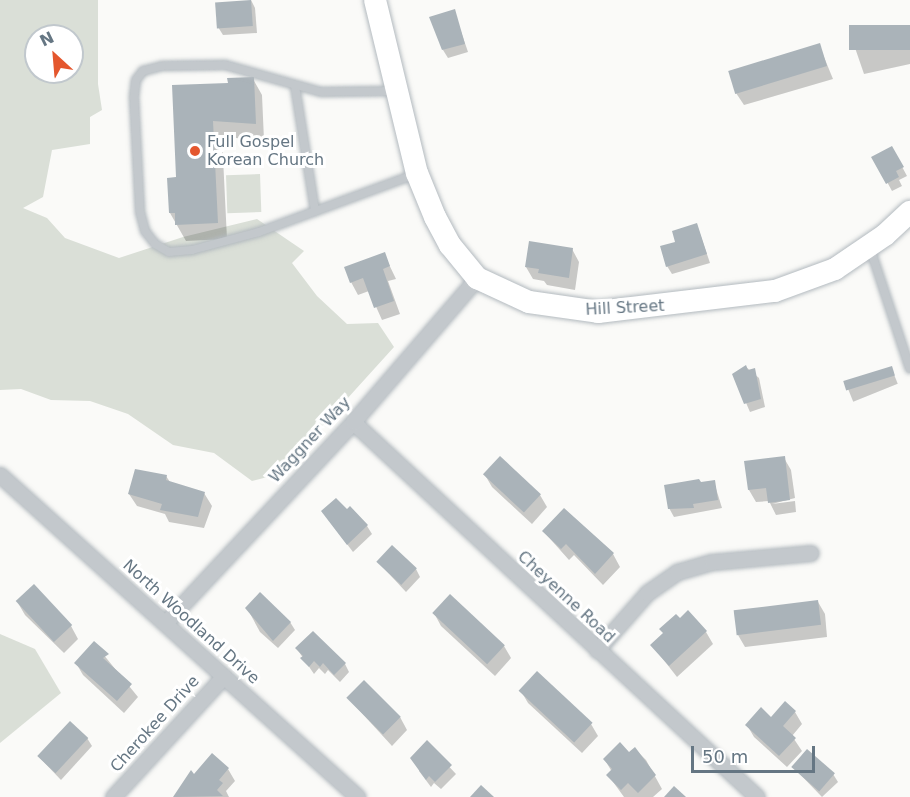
<!DOCTYPE html>
<html>
<head>
<meta charset="utf-8">
<style>
  body { margin:0 }
  #map { position:relative; width:910px; height:797px; overflow:hidden; background:#fafaf8; font-family:"DejaVu Sans",sans-serif }
  div>[style] { position:absolute }
  .green>* { inset:0; background:#dadfd7; transform-origin:0 0 }
  .shadow>* { inset:0; background:#0003; transform-origin:0 0 }
  .building>* { inset:0; background:#aab3b9; transform-origin:0 0 }
  .roads { filter:drop-shadow(0 0 2px #b3babf) drop-shadow(0 0 2px #b3babf) }
  .lane>* { height:8px; margin:-4px; padding:0 4px; transform-origin:4px; border-radius:4px; background:#c3c8cc }
  .street>* { height:15px; margin:-7.5px; padding:0 7.5px; transform-origin:7.5px; border-radius:7.5px; background:#c3c8cc }
  .secondary>* { height:22px; margin:-11px; padding:0 11px; transform-origin:11px; border-radius:11px; background:#fff }
  .dots>* { width:16px; height:16px; translate:-50% -50%; box-sizing:border-box; border:3px solid #fff; border-radius:50% }
  span { translate:-50% -50%; white-space:nowrap; text-align:center; line-height:1.15; -webkit-text-stroke:6px #fff; paint-order:stroke }
  .poi-label { font-size:16px; color:#657683 }
  .left { translate:0 -50%; text-align:left }
  .street-label { font-size:16px; color:#657683 }
  .north { position:absolute; left:24px; top:24px; width:60px; height:60px; box-sizing:border-box; background:#fff; border:2px solid #c1c8cd; border-radius:50%; rotate:334deg; font-size:16px; font-weight:700; line-height:24px; text-align:center; color:#657683 }
  .north::after { content:''; display:block; margin:auto; width:21px; height:27px; background:#e4572e; clip-path:polygon(50% 0,100% 100%,50% 72%,0 100%) }
  .scale { position:absolute; left:691px; top:746px; width:124px; height:27px; box-sizing:border-box; border:3px solid #657683; border-top:0; padding-left:8px; font-size:18px; line-height:21px; white-space:nowrap; color:#657683; -webkit-text-stroke:4px #fff; paint-order:stroke }
</style>
</head>
<body>
<div id="map">
  <div class="green">
    <i style="clip-path:polygon(evenodd,0 0,98px 0,98px 84px,102px 110px,90px 117px,90px 144px,52px 150px,43px 197px,23px 208px,47px 218px,65px 238px,119px 258px,183px 237px,257px 219px,304px 251px,292px 263px,317px 296px,347px 324px,378px 323px,394px 347px,279px 474px,252px 481px,214px 453px,173px 445px,128px 414px,90px 401px,51px 400px,21px 389px,0 390px,0 0,36px 36px,72px 36px,72px 72px,36px 72px,36px 36px)"></i>
    <i style="left:260px;top:174px;width:38px;height:34px;rotate:88deg"></i>
    <i style="clip-path:polygon(0 634px,35px 649px,61px 693px,0 743px)"></i>
  </div>
  <div class="shadow">
    <i style="clip-path:polygon(251px 0,255px 8px,257px 33px,223px 35px,218px 27px)"></i>
    <i style="clip-path:polygon(454px 11px,468px 52px,448px 58px,443px 50px)"></i>
    <i style="clip-path:polygon(910px 27px,910px 64px,864px 74px,852px 39px)"></i>
    <i style="clip-path:polygon(819px 45px,833px 79px,744px 105px,736px 93px)"></i>
    <i style="clip-path:polygon(253px 79px,262px 95px,264px 140px,222px 137px,227px 239px,186px 241px,170px 213px,178px 179px,229px 84px)"></i>
    <i style="clip-path:polygon(892px 148px,907px 176px,899px 180px,902px 186px,892px 191px,874px 158px)"></i>
    <i style="clip-path:polygon(697px 225px,710px 263px,672px 274px,667px 266px,677px 243px)"></i>
    <i style="clip-path:polygon(572px 249px,579px 262px,575px 290px,547px 285px,544px 281px,533px 279px,526px 267px)"></i>
    <i style="clip-path:polygon(384px 254px,396px 279px,388px 281px,400px 314px,382px 320px,369px 291px,358px 295px,351px 282px)"></i>
    <i style="clip-path:polygon(746px 367px,759px 378px,765px 407px,750px 412px,734px 375px)"></i>
    <i style="left:891px;top:367px;width:18px;height:48px;rotate:68deg"></i>
    <i style="clip-path:polygon(784px 458px,791px 470px,795px 498px,772px 504px,795px 501px,796px 512px,776px 515px,769px 501px,756px 502px,749px 490px,746px 462px)"></i>
    <i style="clip-path:polygon(485px 475px,540px 495px,547px 507px,532px 524px,492px 487px)"></i>
    <i style="clip-path:polygon(166px 476px,170px 482px,204px 493px,212px 506px,204px 528px,169px 522px,165px 514px,137px 506px,129px 494px)"></i>
    <i style="clip-path:polygon(714px 482px,722px 508px,674px 517px,669px 508px)"></i>
    <i style="clip-path:polygon(564px 510px,613px 554px,620px 567px,603px 585px,574px 555px,569px 560px,544px 532px)"></i>
    <i style="clip-path:polygon(328px 519px,367px 526px,372px 534px,353px 552px)"></i>
    <i style="clip-path:polygon(378px 562px,416px 569px,420px 577px,406px 592px)"></i>
    <i style="clip-path:polygon(818px 602px,825px 614px,827px 637px,745px 647px,738px 635px)"></i>
    <i style="clip-path:polygon(18px 603px,71px 626px,78px 639px,64px 653px,25px 615px)"></i>
    <i style="clip-path:polygon(247px 608px,290px 622px,295px 630px,278px 648px,260px 632px)"></i>
    <i style="clip-path:polygon(434px 613px,504px 646px,511px 658px,495px 676px,441px 626px)"></i>
    <i style="clip-path:polygon(706px 632px,713px 644px,677px 677px,652px 645px,664px 634px)"></i>
    <i style="clip-path:polygon(94px 643px,138px 697px,124px 713px,83px 675px,76px 663px)"></i>
    <i style="clip-path:polygon(297px 649px,345px 664px,349px 672px,340px 682px,328px 670px,325px 674px,319px 668px,314px 674px)"></i>
    <i style="clip-path:polygon(521px 691px,591px 724px,598px 736px,582px 753px,528px 703px)"></i>
    <i style="clip-path:polygon(348px 698px,400px 717px,407px 730px,392px 746px)"></i>
    <i style="clip-path:polygon(795px 712px,802px 724px,792px 736px,802px 751px,787px 767px,754px 737px,747px 725px)"></i>
    <i style="clip-path:polygon(87px 738px,92px 746px,61px 780px,40px 758px)"></i>
    <i style="clip-path:polygon(427px 743px,456px 774px,441px 789px,434px 783px,431px 787px,419px 771px)"></i>
    <i style="clip-path:polygon(635px 749px,646px 760px,662px 789px,653px 797px,624px 797px,608px 775px,612px 772px,605px 760px,629px 754px)"></i>
    <i style="clip-path:polygon(793px 767px,833px 774px,838px 782px,822px 797px)"></i>
    <i style="clip-path:polygon(228px 769px,235px 781px,226px 791px,229px 797px,175px 797px,191px 773px,194px 776px)"></i>
  </div>
  <div class="building">
    <i style="left:251px;top:0;width:26px;height:36px;rotate:86deg"></i>
    <i style="clip-path:polygon(455px 9px,465px 44px,442px 50px,429px 17px)"></i>
    <i style="left:910px;top:25px;width:25px;height:61px;rotate:90deg"></i>
    <i style="left:820px;top:43px;width:24px;height:96px;rotate:73deg"></i>
    <i style="clip-path:polygon(254px 77px,256px 124px,213px 121px,218px 223px,175px 225px,175px 213px,169px 213px,167px 178px,176px 177px,172px 85px,228px 83px,227px 78px)"></i>
    <i style="clip-path:polygon(892px 146px,904px 167px,896px 171px,899px 177px,886px 184px,871px 157px)"></i>
    <i style="clip-path:polygon(697px 223px,707px 254px,666px 267px,660px 246px,675px 242px,672px 231px)"></i>
    <i style="clip-path:polygon(529px 241px,573px 248px,569px 278px,538px 273px,539px 269px,525px 267px)"></i>
    <i style="clip-path:polygon(385px 252px,390px 266px,383px 269px,394px 301px,374px 308px,363px 278px,350px 283px,344px 267px)"></i>
    <i style="clip-path:polygon(746px 365px,748px 370px,755px 368px,761px 399px,744px 404px,732px 374px)"></i>
    <i style="left:892px;top:366px;width:10px;height:51px;rotate:73deg"></i>
    <i style="left:500px;top:456px;width:56px;height:25px;rotate:43deg"></i>
    <i style="clip-path:polygon(785px 456px,790px 500px,768px 503px,766px 488px,748px 490px,744px 461px)"></i>
    <i style="clip-path:polygon(135px 469px,167px 475px,166px 480px,205px 492px,198px 517px,160px 510px,162px 504px,128px 494px)"></i>
    <i style="clip-path:polygon(699px 479px,701px 482px,715px 480px,718px 500px,693px 504px,694px 508px,668px 509px,664px 485px)"></i>
    <i style="clip-path:polygon(336px 498px,347px 509px,350px 506px,368px 525px,347px 545px,321px 511px)"></i>
    <i style="clip-path:polygon(564px 508px,614px 553px,595px 574px,566px 544px,561px 549px,542px 531px)"></i>
    <i style="left:392px;top:545px;width:34px;height:23px;rotate:43deg"></i>
    <i style="left:34px;top:584px;width:56px;height:25px;rotate:47deg"></i>
    <i style="clip-path:polygon(260px 592px,291px 622px,273px 641px,245px 608px)"></i>
    <i style="left:450px;top:594px;width:75px;height:26px;rotate:43deg"></i>
    <i style="left:818px;top:600px;width:25px;height:85px;rotate:83deg"></i>
    <i style="clip-path:polygon(688px 610px,707px 631px,669px 666px,650px 645px,663px 633px,659px 629px,676px 614px,680px 618px)"></i>
    <i style="clip-path:polygon(313px 631px,346px 663px,334px 675px,323px 663px,320px 667px,314px 661px,309px 667px,300px 658px,303px 656px,295px 648px)"></i>
    <i style="clip-path:polygon(94px 641px,109px 654px,103px 658px,132px 684px,117px 701px,74px 663px)"></i>
    <i style="left:537px;top:671px;width:76px;height:27px;rotate:43deg"></i>
    <i style="left:364px;top:680px;width:52px;height:25px;rotate:45deg"></i>
    <i style="clip-path:polygon(785px 701px,796px 711px,783px 726px,796px 738px,779px 756px,745px 725px,761px 707px,771px 717px)"></i>
    <i style="left:70px;top:721px;width:25px;height:48px;rotate:43deg"></i>
    <i style="clip-path:polygon(427px 740px,452px 765px,435px 782px,429px 776px,426px 780px,410px 758px)"></i>
    <i style="clip-path:polygon(620px 742px,629px 752px,635px 747px,656px 775px,638px 793px,628px 783px,621px 790px,606px 775px,612px 769px,603px 759px)"></i>
    <i style="left:807px;top:749px;width:37px;height:24px;rotate:41deg"></i>
    <i style="clip-path:polygon(212px 753px,229px 768px,219px 780px,223px 783px,217px 790px,223px 796px,173px 797px,191px 770px,194px 774px)"></i>
    <i style="clip-path:polygon(481px 785px,494px 797px,470px 797px)"></i>
    <i style="clip-path:polygon(674px 786px,686px 797px,664px 797px)"></i>
  </div>
  <div class="roads">
    <div class="lane">
      <i style="left:295px;top:86px;width:127px;rotate:80.9deg"></i>
      <i style="left:393px;top:91px;width:72px;rotate:179.2deg"></i>
      <i style="left:321px;top:92px;width:100px;rotate:-164.3deg"></i>
      <i style="left:225px;top:65px;width:63px;rotate:179.1deg"></i>
      <i style="left:162px;top:66px;width:20px;rotate:165deg"></i>
      <i style="left:143px;top:71px;width:11px;rotate:128deg"></i>
      <i style="left:136px;top:80px;width:17px;rotate:97deg"></i>
      <i style="left:134px;top:97px;width:115px;rotate:87deg"></i>
      <i style="left:140px;top:212px;width:20px;rotate:75deg"></i>
      <i style="left:145px;top:231px;width:16px;rotate:52deg"></i>
      <i style="left:155px;top:244px;width:16px;rotate:30deg"></i>
      <i style="left:169px;top:252px;width:23px;rotate:-5deg"></i>
      <i style="left:192px;top:250px;width:69px;rotate:-15deg"></i>
      <i style="left:259px;top:232px;width:167px;rotate:-20.3deg"></i>
      <i style="left:870px;top:248px;width:127px;rotate:71.7deg"></i>
    </div>
    <div class="street">
      <i style="left:353px;top:422px;width:551px;rotate:42.87deg"></i>
      <i style="left:0;top:475px;width:481px;rotate:42deg"></i>
      <i style="left:165px;top:623px;width:275px;rotate:-46.9deg"></i>
      <i style="left:353px;top:422px;width:190px;rotate:-49.3deg"></i>
      <i style="left:597px;top:650px;width:76px;rotate:-48.7deg"></i>
      <i style="left:647px;top:593px;width:37px;rotate:-35deg"></i>
      <i style="left:677px;top:572px;width:36px;rotate:-16deg"></i>
      <i style="left:712px;top:562px;width:99px;rotate:-5.2deg"></i>
      <i style="left:113px;top:797px;width:164px;rotate:-47.5deg"></i>
    </div>
    <div class="secondary">
      <i style="left:375px;top:0;width:178px;rotate:76.4deg"></i>
      <i style="left:417px;top:173px;width:48px;rotate:67.8deg"></i>
      <i style="left:435px;top:217px;width:32px;rotate:62deg"></i>
      <i style="left:450px;top:245px;width:43px;rotate:50.7deg"></i>
      <i style="left:477px;top:278px;width:57px;rotate:24.8deg"></i>
      <i style="left:529px;top:302px;width:70px;rotate:8.2deg"></i>
      <i style="left:598px;top:312px;width:178px;rotate:-6.8deg"></i>
      <i style="left:775px;top:291px;width:64px;rotate:-20.1deg"></i>
      <i style="left:835px;top:269px;width:60px;rotate:-34.2deg"></i>
      <i style="left:885px;top:235px;width:34px;rotate:-43deg"></i>
    </div>
  </div>
  <div class="dots">
    <i style="left:195px;top:151px;background:#e4572e"></i>
  </div>
  <div class="poi-label">
    <span class="left" style="left:207px;top:151px">Full Gospel<br>Korean Church</span>
  </div>
  <div class="street-label">
    <span style="left:625px;top:308px;rotate:-3deg">Hill Street</span>
    <span style="left:310px;top:440px;rotate:-47deg">Waggner Way</span>
    <span style="left:566px;top:597px;rotate:43deg">Cheyenne Road</span>
    <span style="left:191px;top:622px;rotate:42deg">North Woodland Drive</span>
    <span style="left:155px;top:724px;rotate:-48deg">Cherokee Drive</span>
  </div>
  <div class="north">N</div>
  <div class="scale">50 m</div>
</div>
</body>
</html>
